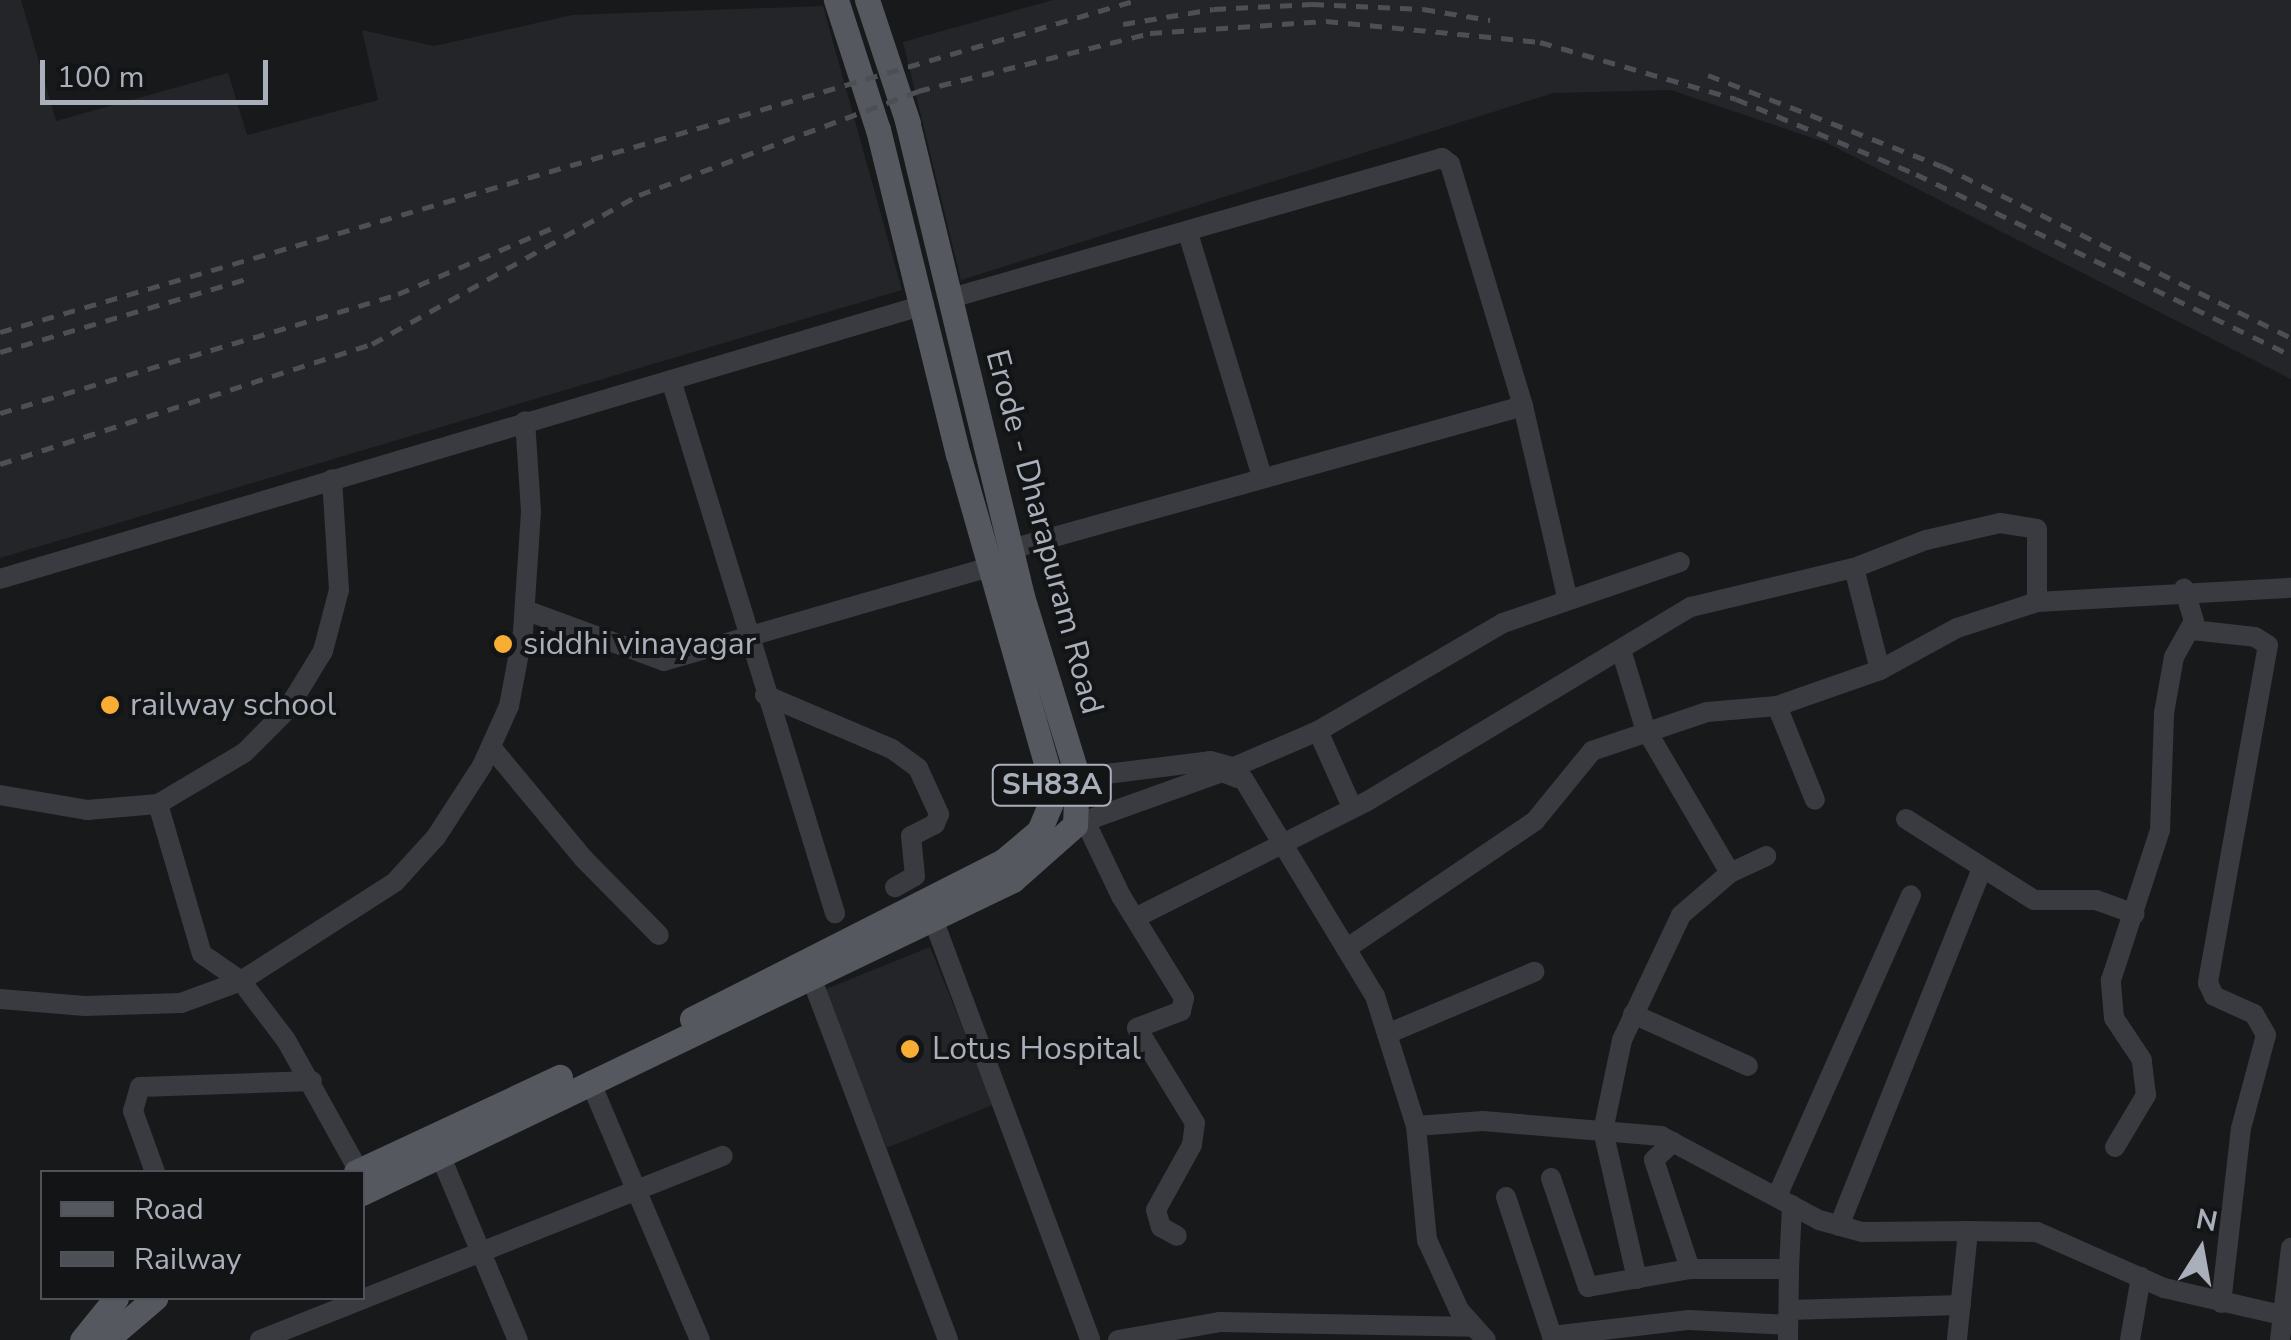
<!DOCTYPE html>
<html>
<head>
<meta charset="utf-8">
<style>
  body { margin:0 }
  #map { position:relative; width:2291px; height:1340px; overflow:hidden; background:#18191b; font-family:"Nunito Sans",sans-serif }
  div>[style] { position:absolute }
  .built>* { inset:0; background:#242528; transform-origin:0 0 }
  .minor>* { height:20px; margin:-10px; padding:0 10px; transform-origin:10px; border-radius:10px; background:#393b40 }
  .major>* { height:25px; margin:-12.5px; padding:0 12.5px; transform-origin:12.5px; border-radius:12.5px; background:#55585f }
  .rail>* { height:5px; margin-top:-2.5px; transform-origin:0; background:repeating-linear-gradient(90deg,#4c4f55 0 12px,transparent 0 22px) }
  .dots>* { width:28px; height:28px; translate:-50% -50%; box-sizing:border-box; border:5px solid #131416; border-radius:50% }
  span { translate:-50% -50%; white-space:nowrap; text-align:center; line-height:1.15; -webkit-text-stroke:8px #131416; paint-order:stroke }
  .shield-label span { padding:2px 8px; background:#131416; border:2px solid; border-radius:8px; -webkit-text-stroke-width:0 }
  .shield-label { font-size:30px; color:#aab0bb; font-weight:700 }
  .street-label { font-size:32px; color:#aab0bb }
  .poi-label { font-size:32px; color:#aab0bb }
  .left { translate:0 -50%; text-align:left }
  .legend { position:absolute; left:40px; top:1170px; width:325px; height:130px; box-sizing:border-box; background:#131416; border:2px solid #4f5258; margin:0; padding:12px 18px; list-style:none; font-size:30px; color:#aab0bb }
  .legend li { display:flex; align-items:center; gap:20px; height:50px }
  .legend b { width:50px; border:2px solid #4f5258 }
  .north { position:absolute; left:2151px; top:1200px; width:100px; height:100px; -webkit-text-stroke:8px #131416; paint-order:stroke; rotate:11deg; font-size:28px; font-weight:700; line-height:40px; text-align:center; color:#aab0bb }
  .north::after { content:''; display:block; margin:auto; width:35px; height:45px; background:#aab0bb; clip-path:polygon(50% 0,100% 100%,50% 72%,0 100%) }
  .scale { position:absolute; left:40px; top:60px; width:228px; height:45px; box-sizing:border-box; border:5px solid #aab0bb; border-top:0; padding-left:12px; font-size:30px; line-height:35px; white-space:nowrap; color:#aab0bb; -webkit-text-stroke:8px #131416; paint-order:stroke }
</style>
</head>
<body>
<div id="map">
  <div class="built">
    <i style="clip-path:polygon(0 0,21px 0,56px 121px,228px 73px,247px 135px,378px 100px,362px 30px,434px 46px,572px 15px,823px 6px,902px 290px,0 558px)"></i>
    <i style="clip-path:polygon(1053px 0,2291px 0,2291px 379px,1827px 143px,1671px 90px,1553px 93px,961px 280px,903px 42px)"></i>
    <i style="left:930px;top:947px;width:170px;height:115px;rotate:68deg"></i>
  </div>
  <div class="minor">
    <i style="left:1188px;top:233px;width:255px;rotate:73.1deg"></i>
    <i style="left:951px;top:298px;width:511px;rotate:-15.91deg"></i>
    <i style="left:1442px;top:158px;width:10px;rotate:37deg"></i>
    <i style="left:1450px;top:164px;width:253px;rotate:73.2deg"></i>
    <i style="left:1523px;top:406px;width:532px;rotate:164.4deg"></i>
    <i style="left:671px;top:380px;width:558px;rotate:72.9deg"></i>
    <i style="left:1523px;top:406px;width:196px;rotate:77deg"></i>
    <i style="left:1854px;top:568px;width:105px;rotate:75.7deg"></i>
    <i style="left:0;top:579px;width:964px;rotate:-16.52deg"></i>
    <i style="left:2037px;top:602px;width:254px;rotate:-3.2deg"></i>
    <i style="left:525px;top:610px;width:148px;rotate:20.1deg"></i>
    <i style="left:664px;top:661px;width:339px;rotate:-16.1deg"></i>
    <i style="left:2192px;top:630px;width:63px;rotate:6.3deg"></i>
    <i style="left:2255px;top:637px;width:15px;rotate:32deg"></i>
    <i style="left:2268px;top:645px;width:343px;rotate:100.1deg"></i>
    <i style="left:2208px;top:983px;width:14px;rotate:65deg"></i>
    <i style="left:2214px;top:996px;width:44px;rotate:24.2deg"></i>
    <i style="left:2254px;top:1014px;width:24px;rotate:60deg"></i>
    <i style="left:2266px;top:1035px;width:96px;rotate:105deg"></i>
    <i style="left:2241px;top:1128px;width:176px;rotate:96.5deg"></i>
    <i style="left:1622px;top:653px;width:78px;rotate:73deg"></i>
    <i style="left:1645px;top:728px;width:168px;rotate:59.6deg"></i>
    <i style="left:765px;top:695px;width:138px;rotate:23deg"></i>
    <i style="left:892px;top:749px;width:32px;rotate:36deg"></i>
    <i style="left:918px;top:768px;width:51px;rotate:65.5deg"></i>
    <i style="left:939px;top:814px;width:11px;rotate:112deg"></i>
    <i style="left:935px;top:824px;width:27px;rotate:153deg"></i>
    <i style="left:911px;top:836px;width:40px;rotate:84.3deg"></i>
    <i style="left:915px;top:876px;width:23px;rotate:151deg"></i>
    <i style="left:1777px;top:706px;width:101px;rotate:68deg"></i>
    <i style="left:1318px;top:731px;width:83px;rotate:65.9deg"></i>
    <i style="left:491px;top:747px;width:144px;rotate:50.3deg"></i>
    <i style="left:583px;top:858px;width:108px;rotate:45.4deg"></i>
    <i style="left:1225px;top:771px;width:101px;rotate:-23.3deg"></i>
    <i style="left:1318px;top:731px;width:214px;rotate:-30.3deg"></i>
    <i style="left:1503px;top:623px;width:187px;rotate:-19deg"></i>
    <i style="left:1066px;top:779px;width:145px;rotate:-7.1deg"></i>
    <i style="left:1210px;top:761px;width:24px;rotate:15deg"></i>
    <i style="left:1233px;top:767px;width:17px;rotate:50deg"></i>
    <i style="left:1244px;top:780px;width:253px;rotate:58.8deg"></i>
    <i style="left:1375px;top:996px;width:136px;rotate:72.5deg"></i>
    <i style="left:1416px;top:1126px;width:115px;rotate:84.5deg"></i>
    <i style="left:1427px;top:1240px;width:77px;rotate:65.4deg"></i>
    <i style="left:1459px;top:1310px;width:40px;rotate:48deg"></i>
    <i style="left:0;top:795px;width:88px;rotate:9.8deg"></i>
    <i style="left:87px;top:810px;width:71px;rotate:-4.8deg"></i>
    <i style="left:158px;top:804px;width:100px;rotate:-30.7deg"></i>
    <i style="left:244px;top:753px;width:61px;rotate:-45deg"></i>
    <i style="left:287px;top:710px;width:69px;rotate:-58.6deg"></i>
    <i style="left:323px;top:651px;width:63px;rotate:-75.3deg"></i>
    <i style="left:339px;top:590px;width:111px;rotate:-93.6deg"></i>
    <i style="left:158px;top:804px;width:156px;rotate:73.7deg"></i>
    <i style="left:202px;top:954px;width:47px;rotate:34.7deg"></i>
    <i style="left:241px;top:981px;width:74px;rotate:52.7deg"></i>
    <i style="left:286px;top:1040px;width:150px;rotate:60.9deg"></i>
    <i style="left:1906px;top:819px;width:151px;rotate:32.3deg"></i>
    <i style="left:2034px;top:900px;width:62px"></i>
    <i style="left:2096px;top:900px;width:41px;rotate:19.7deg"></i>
    <i style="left:1086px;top:823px;width:81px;rotate:64.4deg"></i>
    <i style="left:1121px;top:896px;width:120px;rotate:58.3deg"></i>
    <i style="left:1184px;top:998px;width:13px;rotate:103deg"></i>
    <i style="left:1181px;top:1011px;width:47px;rotate:158.9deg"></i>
    <i style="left:1137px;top:1028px;width:111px;rotate:58.6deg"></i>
    <i style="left:1195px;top:1123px;width:22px;rotate:98deg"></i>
    <i style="left:1192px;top:1145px;width:74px;rotate:119deg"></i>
    <i style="left:1156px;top:1210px;width:18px;rotate:74deg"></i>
    <i style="left:1161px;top:1227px;width:18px;rotate:29deg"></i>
    <i style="left:1077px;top:824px;width:154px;rotate:-19.7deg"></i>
    <i style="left:1222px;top:772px;width:17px;rotate:21deg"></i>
    <i style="left:1135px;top:918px;width:258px;rotate:-26.7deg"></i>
    <i style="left:1366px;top:802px;width:379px;rotate:-31deg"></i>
    <i style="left:1691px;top:607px;width:168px;rotate:-13.5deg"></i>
    <i style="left:1854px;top:568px;width:77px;rotate:-21.3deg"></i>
    <i style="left:1926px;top:540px;width:76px;rotate:-12.9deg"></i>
    <i style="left:2000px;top:523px;width:37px;rotate:9deg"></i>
    <i style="left:2037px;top:529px;width:73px;rotate:90deg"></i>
    <i style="left:2037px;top:602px;width:84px;rotate:162deg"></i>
    <i style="left:1957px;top:628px;width:88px;rotate:151.4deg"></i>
    <i style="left:1880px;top:670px;width:109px;rotate:160.7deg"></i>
    <i style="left:1777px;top:706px;width:70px;rotate:175.1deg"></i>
    <i style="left:1707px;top:712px;width:121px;rotate:161.3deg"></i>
    <i style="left:1592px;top:751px;width:90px;rotate:129.2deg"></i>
    <i style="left:1535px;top:821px;width:228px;rotate:145.9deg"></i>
    <i style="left:933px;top:919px;width:449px;rotate:69.5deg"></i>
    <i style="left:811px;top:977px;width:388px;rotate:69.3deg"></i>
    <i style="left:0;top:999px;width:85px;rotate:4.7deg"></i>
    <i style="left:85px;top:1006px;width:96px;rotate:-1.8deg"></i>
    <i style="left:181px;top:1003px;width:64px;rotate:-20.1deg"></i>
    <i style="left:241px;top:981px;width:183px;rotate:-32.7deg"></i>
    <i style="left:395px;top:882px;width:61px;rotate:-47.7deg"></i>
    <i style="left:436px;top:837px;width:85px;rotate:-57.1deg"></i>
    <i style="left:482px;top:766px;width:66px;rotate:-65.8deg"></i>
    <i style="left:509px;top:706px;width:75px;rotate:-79.3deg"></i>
    <i style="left:523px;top:632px;width:121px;rotate:-86.2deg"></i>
    <i style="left:531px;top:511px;width:90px;rotate:-93.8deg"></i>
    <i style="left:1633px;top:1014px;width:126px;rotate:24.3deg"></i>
    <i style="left:1387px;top:1034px;width:160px;rotate:-22.9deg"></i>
    <i style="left:590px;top:1081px;width:281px;rotate:67deg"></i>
    <i style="left:1416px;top:1126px;width:67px;rotate:-4.3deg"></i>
    <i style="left:1483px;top:1121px;width:179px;rotate:4.8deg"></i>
    <i style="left:1661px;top:1136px;width:179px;rotate:28deg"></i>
    <i style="left:1819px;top:1220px;width:45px;rotate:15.6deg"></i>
    <i style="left:1862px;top:1232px;width:106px;rotate:-0.5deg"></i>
    <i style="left:1968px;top:1231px;width:110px;rotate:95.8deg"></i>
    <i style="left:1673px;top:1142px;width:26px;rotate:137deg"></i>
    <i style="left:1654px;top:1160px;width:115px;rotate:71.7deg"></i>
    <i style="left:435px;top:1143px;width:214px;rotate:67.2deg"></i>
    <i style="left:2115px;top:1147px;width:61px;rotate:-59.2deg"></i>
    <i style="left:2146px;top:1095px;width:35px;rotate:-97deg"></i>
    <i style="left:2142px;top:1060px;width:50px;rotate:-123.7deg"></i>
    <i style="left:2114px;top:1018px;width:38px;rotate:-95deg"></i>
    <i style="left:2111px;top:980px;width:158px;rotate:-71.9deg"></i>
    <i style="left:2160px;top:830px;width:117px;rotate:-88deg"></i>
    <i style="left:2164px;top:713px;width:57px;rotate:-79.9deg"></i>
    <i style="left:2174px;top:657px;width:41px;rotate:-60.9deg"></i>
    <i style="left:2194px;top:621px;width:34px;rotate:-107deg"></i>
    <i style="left:155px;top:1172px;width:65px;rotate:-109.8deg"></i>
    <i style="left:133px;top:1111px;width:25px;rotate:-74deg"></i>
    <i style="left:140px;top:1087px;width:172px;rotate:-2deg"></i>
    <i style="left:1551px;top:1178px;width:115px;rotate:71.3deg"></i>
    <i style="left:1588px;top:1287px;width:104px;rotate:-10deg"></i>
    <i style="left:1690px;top:1269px;width:99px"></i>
    <i style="left:1789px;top:1269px;width:71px;rotate:90.8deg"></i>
    <i style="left:1778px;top:1194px;width:327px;rotate:-66deg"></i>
    <i style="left:1506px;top:1197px;width:146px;rotate:71.7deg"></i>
    <i style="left:1552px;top:1336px;width:138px;rotate:-6.7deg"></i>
    <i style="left:1689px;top:1320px;width:98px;rotate:2.9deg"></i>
    <i style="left:1839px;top:1226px;width:386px;rotate:-68.2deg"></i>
    <i style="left:1968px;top:1231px;width:69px;rotate:0.8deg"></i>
    <i style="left:2037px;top:1232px;width:139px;rotate:23.8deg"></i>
    <i style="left:2164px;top:1288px;width:130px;rotate:12.9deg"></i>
    <i style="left:1789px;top:1269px;width:64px;rotate:-87.3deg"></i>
    <i style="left:1637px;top:1279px;width:152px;rotate:-102.9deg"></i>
    <i style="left:1603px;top:1131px;width:93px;rotate:-78.2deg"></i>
    <i style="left:1622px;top:1040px;width:138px;rotate:-64.7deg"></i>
    <i style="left:1681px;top:915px;width:65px;rotate:-40.6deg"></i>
    <i style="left:1730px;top:873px;width:40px;rotate:-25deg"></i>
    <i style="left:1789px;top:1310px;width:172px;rotate:-1.7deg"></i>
    <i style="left:260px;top:1340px;width:498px;rotate:-21.7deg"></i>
    <i style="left:1118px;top:1340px;width:104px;rotate:-10deg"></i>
    <i style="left:1220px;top:1322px;width:254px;rotate:1.1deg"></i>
    <i style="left:2130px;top:1340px;width:64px;rotate:-80.1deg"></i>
    <i style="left:2280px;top:1340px;width:93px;rotate:-83.2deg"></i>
  </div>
  <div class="major">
    <i style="left:692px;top:1019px;width:347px;rotate:-26.9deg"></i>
    <i style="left:1002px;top:862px;width:48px;rotate:-40deg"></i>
    <i style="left:1039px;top:831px;width:28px;rotate:-67deg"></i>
    <i style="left:1050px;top:805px;width:21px;rotate:-85deg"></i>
    <i style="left:1052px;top:784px;width:342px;rotate:-105.9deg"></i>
    <i style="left:958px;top:455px;width:335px;rotate:-103.8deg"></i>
    <i style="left:878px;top:130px;width:137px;rotate:-107.9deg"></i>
    <i style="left:356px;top:1172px;width:225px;rotate:-25deg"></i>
    <i style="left:362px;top:1193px;width:722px;rotate:-25.68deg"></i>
    <i style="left:1013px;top:880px;width:83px;rotate:-41.6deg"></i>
    <i style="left:1075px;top:825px;width:50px;rotate:-87.7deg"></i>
    <i style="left:1077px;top:775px;width:187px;rotate:-107.1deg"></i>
    <i style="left:1022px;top:596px;width:487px;rotate:-103.6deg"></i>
    <i style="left:908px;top:123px;width:130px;rotate:-108.4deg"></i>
    <i style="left:82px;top:1340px;width:54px;rotate:-51deg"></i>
    <i style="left:106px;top:1340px;width:65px;rotate:-40.6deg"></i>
  </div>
  <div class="rail">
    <i style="left:1123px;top:24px;width:92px;rotate:-9.4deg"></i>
    <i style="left:1214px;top:9px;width:98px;rotate:-2.9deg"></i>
    <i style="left:1312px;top:4px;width:111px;rotate:2.6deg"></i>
    <i style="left:1423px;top:9px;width:68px;rotate:9.3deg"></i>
    <i style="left:1708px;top:75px;width:251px;rotate:21.3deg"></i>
    <i style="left:1942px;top:166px;width:389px;rotate:26.2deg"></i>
    <i style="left:0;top:332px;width:1184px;rotate:-16.28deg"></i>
    <i style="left:0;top:352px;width:258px;rotate:-16.5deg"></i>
    <i style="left:0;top:413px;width:415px;rotate:-16.6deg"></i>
    <i style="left:398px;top:294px;width:173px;rotate:-23.2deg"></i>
    <i style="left:0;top:464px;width:391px;rotate:-17.9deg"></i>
    <i style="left:372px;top:344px;width:306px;rotate:-29.2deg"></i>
    <i style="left:639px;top:195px;width:298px;rotate:-20.4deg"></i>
    <i style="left:918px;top:91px;width:239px;rotate:-14deg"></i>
    <i style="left:1150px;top:33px;width:176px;rotate:-3.9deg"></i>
    <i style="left:1326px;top:21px;width:215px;rotate:5.6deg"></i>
    <i style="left:1540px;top:42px;width:204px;rotate:16.2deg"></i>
    <i style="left:1736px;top:99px;width:195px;rotate:22.6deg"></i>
    <i style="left:1916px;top:174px;width:416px;rotate:25.8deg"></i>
  </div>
  <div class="dots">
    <i style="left:503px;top:644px;background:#f8ad34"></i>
    <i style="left:110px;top:705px;background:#f8ad34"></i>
    <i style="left:910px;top:1049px;background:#f8ad34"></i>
  </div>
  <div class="shield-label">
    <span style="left:1052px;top:785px">SH83A</span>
  </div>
  <div class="street-label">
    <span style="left:1044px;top:532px;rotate:75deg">Erode - Dharapuram Road</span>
  </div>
  <div class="poi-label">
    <span class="left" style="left:523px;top:644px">siddhi vinayagar</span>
    <span class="left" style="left:130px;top:705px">railway school</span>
    <span class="left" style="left:932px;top:1049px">Lotus Hospital</span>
  </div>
  <ul class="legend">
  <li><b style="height:12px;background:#55585f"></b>Road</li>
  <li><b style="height:12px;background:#4c4f55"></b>Railway</li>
  </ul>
  <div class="north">N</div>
  <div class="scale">100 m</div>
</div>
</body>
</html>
